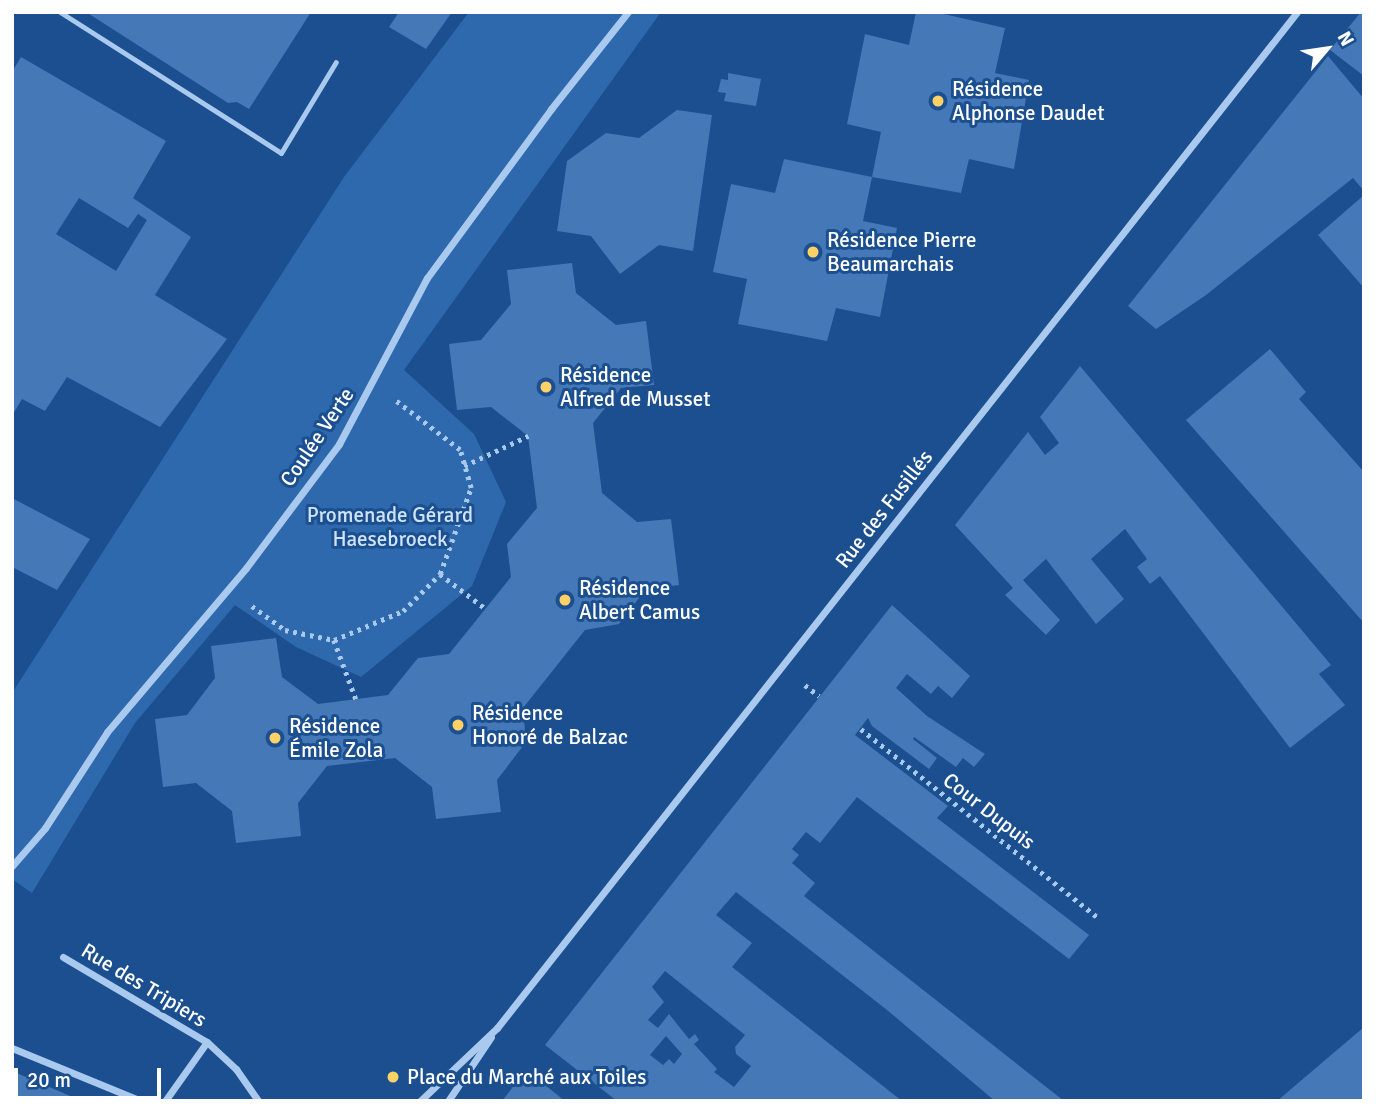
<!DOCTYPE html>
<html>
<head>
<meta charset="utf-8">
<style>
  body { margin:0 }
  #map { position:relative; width:1376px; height:1113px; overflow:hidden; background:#1b4f8f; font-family:Signika,sans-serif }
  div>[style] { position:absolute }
  .green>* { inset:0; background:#2e69ad }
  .building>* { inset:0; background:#4478b7 }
  .path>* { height:4.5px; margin-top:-2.25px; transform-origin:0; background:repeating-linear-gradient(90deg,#a9c9ee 0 3.5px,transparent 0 8.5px) }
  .lane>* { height:5px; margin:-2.5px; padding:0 2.5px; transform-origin:2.5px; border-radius:2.5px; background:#a9c9ee }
  .street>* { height:7px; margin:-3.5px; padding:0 3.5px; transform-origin:3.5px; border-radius:3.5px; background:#a9c9ee }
  .dots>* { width:19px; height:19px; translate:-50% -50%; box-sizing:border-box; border:4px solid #1b4f8f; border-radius:50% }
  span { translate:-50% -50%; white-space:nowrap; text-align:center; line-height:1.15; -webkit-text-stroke:6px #1b4f8f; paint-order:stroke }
  .poi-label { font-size:21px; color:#fff }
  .left { translate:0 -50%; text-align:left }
  .street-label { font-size:21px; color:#fff }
  .park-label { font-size:21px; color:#cfe3fa }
  .frame { position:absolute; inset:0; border:14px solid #fff; pointer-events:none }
  .north { position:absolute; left:1292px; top:14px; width:70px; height:70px; -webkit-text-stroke:5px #1b4f8f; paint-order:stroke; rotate:61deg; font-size:19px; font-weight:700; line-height:28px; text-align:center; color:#fff }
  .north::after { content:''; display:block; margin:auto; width:24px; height:32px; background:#fff; clip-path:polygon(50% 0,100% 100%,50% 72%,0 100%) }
  .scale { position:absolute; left:14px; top:1068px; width:147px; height:32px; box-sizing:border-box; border:4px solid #fff; border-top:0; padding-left:9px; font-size:21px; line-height:24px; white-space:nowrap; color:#fff; -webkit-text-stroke:5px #1b4f8f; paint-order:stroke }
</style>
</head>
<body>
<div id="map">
  <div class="green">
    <i style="clip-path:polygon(469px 12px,661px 12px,404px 370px,474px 434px,506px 502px,472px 586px,361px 677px,296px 647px,235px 605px,135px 723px,32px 893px,12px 879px,12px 693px,344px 177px)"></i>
  </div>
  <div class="building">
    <i style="clip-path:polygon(86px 12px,311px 12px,249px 109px,237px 102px,228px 103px)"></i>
    <i style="clip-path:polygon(399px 12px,452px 12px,426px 49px,389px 27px)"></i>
    <i style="clip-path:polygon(916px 12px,935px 12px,1005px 28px,995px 73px,1029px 80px,1014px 169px,969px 159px,961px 193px,872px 177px,881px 132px,847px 124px,865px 34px,909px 45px)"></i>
    <i style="clip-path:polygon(1361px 12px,1364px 12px,1364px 76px,1330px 50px)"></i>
    <i style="clip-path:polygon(1328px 56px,1364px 99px,1364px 191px,1353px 178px,1206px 295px,1156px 329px,1128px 306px)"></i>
    <i style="clip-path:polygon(evenodd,21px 57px,166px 141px,133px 198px,191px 237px,155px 295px,227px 339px,160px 427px,67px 377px,45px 411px,22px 399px,12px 416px,12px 72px,21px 57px,79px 198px,128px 228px,138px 214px,147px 220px,116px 271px,56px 234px,79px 198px)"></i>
    <i style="clip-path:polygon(728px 73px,761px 79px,756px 106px,724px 101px,726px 93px,718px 92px,721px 79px,728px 80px)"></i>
    <i style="clip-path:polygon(677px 110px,712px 115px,693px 251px,659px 245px,620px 274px,591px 236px,557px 231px,567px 161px,606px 133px,639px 138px)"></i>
    <i style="clip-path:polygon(784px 159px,872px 177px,863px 221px,897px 228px,880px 317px,836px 308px,827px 341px,738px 324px,747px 279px,713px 272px,731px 184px,775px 193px)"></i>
    <i style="clip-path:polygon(1364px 195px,1364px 288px,1318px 235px)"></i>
    <i style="clip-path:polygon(572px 263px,576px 293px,616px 325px,646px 321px,654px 385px,621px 388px,593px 423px,602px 493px,637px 522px,671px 519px,679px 585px,646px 589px,619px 624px,585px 630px,523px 708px,526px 742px,497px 780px,501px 812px,436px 819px,432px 787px,395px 758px,327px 766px,298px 803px,301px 836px,236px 843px,232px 811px,196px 783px,163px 787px,155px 719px,187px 715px,215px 678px,211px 646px,276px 638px,282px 677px,318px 704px,388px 695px,418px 658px,449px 654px,511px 577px,507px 544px,537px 508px,528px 436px,491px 407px,457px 410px,449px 344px,481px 340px,511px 304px,507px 270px)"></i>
    <i style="clip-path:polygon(1270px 349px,1306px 392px,1299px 399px,1364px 472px,1364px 623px,1186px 420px)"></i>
    <i style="clip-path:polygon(1080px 366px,1331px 665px,1319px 674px,1345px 705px,1290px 748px,1160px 576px,1150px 584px,1137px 567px,1147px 559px,1125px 529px,1091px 559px,1124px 599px,1096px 624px,1046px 559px,1023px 580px,1060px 620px,1046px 635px,1005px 595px,1013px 588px,955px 525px,1028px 432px,1045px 455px,1059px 443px,1040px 417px)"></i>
    <i style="clip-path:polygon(12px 498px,90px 539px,57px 590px,12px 567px)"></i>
    <i style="clip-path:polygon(evenodd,892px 605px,970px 676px,952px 698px,938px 686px,931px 694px,907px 674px,896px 688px,927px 716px,985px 754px,974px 767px,963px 758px,956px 767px,914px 737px,913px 739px,937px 758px,929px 769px,872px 726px,868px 718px,855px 735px,948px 806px,937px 818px,1089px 935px,1069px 959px,857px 797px,820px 843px,806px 832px,792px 849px,799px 855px,792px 863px,815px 883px,804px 896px,1064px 1101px,995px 1101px,887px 1010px,736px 892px,716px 915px,752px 943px,732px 967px,902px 1101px,617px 1101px,545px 1045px,892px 605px,665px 971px,745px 1035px,735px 1047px,736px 1054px,751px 1066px,734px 1087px,714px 1072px,717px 1069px,694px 1044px,699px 1040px,695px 1034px,689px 1039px,669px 1014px,658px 1028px,648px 1020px,664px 1002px,652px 987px,665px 971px,892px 605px,666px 1036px,682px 1054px,674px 1064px,669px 1059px,663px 1065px,650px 1055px,666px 1036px)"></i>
    <i style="clip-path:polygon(1364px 1027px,1364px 1101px,1277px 1101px)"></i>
    <i style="clip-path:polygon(526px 1070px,565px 1101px,502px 1101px)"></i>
    <i style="clip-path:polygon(12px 1071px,82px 1101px,12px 1101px)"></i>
  </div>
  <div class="path">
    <i style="left:464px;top:466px;width:71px;rotate:-25.1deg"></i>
    <i style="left:440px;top:574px;width:58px;rotate:37.3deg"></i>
    <i style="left:252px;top:606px;width:41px;rotate:36deg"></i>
    <i style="left:285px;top:630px;width:50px;rotate:11.5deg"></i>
    <i style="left:334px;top:640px;width:75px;rotate:-22.8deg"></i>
    <i style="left:403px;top:611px;width:52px;rotate:-45deg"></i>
    <i style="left:440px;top:574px;width:91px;rotate:-70.2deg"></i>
    <i style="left:471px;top:488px;width:40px;rotate:-106deg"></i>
    <i style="left:460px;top:450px;width:81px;rotate:-142.6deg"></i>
    <i style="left:334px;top:640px;width:63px;rotate:69.6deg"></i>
    <i style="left:805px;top:685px;width:18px;rotate:38deg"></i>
    <i style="left:861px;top:729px;width:304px;rotate:38.5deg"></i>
  </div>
  <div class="lane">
    <i style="left:60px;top:12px;width:262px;rotate:32.5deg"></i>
    <i style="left:281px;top:153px;width:106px;rotate:-58.9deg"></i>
  </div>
  <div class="street">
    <i style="left:12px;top:866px;width:50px;rotate:-49deg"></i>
    <i style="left:45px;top:828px;width:114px;rotate:-57.1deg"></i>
    <i style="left:107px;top:732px;width:215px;rotate:-49.7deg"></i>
    <i style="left:246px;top:568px;width:155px;rotate:-53.1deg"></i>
    <i style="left:339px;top:444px;width:188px;rotate:-62.1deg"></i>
    <i style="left:427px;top:278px;width:210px;rotate:-53.7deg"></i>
    <i style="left:551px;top:109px;width:124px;rotate:-51.6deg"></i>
    <i style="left:63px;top:957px;width:167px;rotate:30.6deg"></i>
    <i style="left:207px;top:1042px;width:40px;rotate:43deg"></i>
    <i style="left:236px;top:1069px;width:39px;rotate:55deg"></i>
    <i style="left:12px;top:1048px;width:139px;rotate:22.3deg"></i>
    <i style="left:165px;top:1101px;width:72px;rotate:-54.6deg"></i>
    <i style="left:420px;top:1101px;width:106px;rotate:-43.5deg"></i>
    <i style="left:497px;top:1028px;width:1293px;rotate:-51.78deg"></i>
    <i style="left:448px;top:1101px;width:77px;rotate:-56.1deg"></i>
  </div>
  <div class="dots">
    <i style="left:938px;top:101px;background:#ffd166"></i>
    <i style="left:813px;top:252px;background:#ffd166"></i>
    <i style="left:546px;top:387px;background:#ffd166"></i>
    <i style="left:565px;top:600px;background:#ffd166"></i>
    <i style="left:458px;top:725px;background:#ffd166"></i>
    <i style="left:275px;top:738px;background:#ffd166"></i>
    <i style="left:393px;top:1077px;background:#ffd166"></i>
  </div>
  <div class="poi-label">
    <span class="left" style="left:952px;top:101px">Résidence<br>Alphonse Daudet</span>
    <span class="left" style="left:827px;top:252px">Résidence Pierre<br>Beaumarchais</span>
    <span class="left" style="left:560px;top:387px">Résidence<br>Alfred de Musset</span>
    <span class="left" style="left:579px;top:600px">Résidence<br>Albert Camus</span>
    <span class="left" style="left:472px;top:725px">Résidence<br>Honoré de Balzac</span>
    <span class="left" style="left:289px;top:738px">Résidence<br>Émile Zola</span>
    <span class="left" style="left:407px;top:1077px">Place du Marché aux Toiles</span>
  </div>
  <div class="street-label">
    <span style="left:317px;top:437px;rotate:-56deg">Coulée Verte</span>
    <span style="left:884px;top:509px;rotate:-52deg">Rue des Fusillés</span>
    <span style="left:989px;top:811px;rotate:38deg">Cour Dupuis</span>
    <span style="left:144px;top:985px;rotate:31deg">Rue des Tripiers</span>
  </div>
  <div class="park-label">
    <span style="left:390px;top:527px">Promenade Gérard<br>Haesebroeck</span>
  </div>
  <div class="frame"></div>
  <div class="north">N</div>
  <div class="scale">20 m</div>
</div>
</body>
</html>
